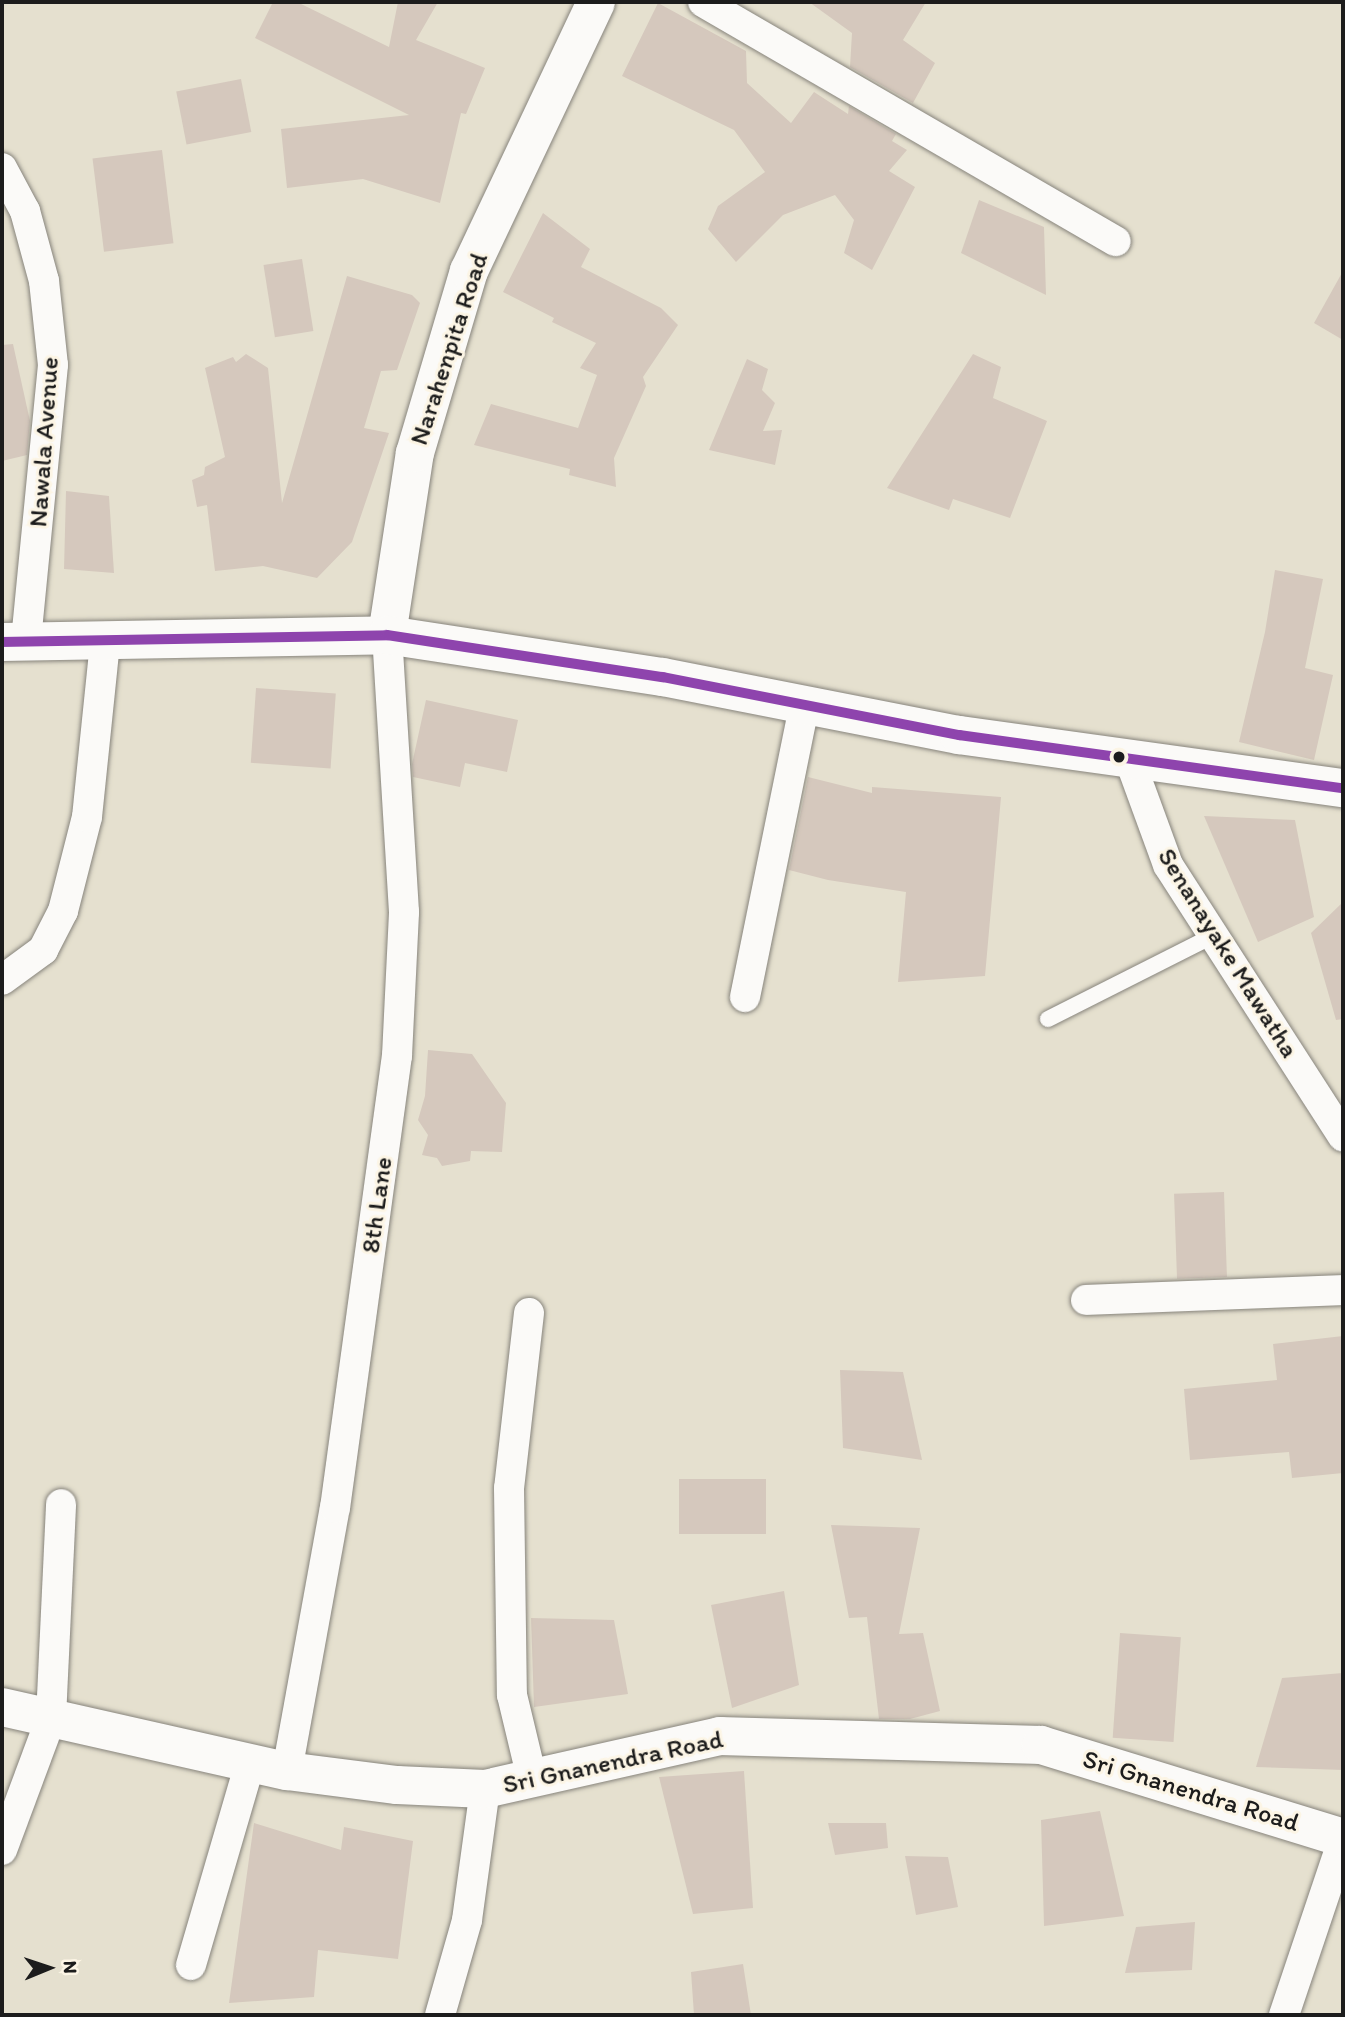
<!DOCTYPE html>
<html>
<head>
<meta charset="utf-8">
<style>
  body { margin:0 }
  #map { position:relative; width:1345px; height:2017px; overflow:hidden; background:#e5e0cf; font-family:Itim,sans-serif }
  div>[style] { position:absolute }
  .building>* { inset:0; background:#d5c8bd; transform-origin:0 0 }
  .roads { filter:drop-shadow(0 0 2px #87847c) drop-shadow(0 0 2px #87847c) }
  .service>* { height:16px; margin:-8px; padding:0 8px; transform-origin:8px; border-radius:8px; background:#fbfaf8 }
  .minor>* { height:30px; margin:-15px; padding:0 15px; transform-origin:15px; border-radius:15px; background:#fbfaf8 }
  .tertiary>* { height:38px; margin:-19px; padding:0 19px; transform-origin:19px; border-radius:19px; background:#fbfaf8 }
  .primary>* { height:38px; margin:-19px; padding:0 19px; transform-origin:19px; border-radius:19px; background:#fbfaf8 }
  .bus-1>* { height:10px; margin:-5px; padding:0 5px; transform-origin:5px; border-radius:5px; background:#8e44ad }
  .dots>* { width:19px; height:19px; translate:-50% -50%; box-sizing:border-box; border:4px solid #fcf5e5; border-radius:50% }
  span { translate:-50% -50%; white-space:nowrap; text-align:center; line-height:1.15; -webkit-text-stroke:6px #fcf5e5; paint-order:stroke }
  .street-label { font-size:26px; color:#1c1c1c }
  .frame { position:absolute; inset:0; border:4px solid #1c1c1c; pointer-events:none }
  .north { position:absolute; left:14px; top:1933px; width:70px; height:70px; -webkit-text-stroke:5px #fcf5e5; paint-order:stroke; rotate:88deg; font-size:19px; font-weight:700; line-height:28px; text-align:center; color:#1c1c1c }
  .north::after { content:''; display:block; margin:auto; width:24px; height:32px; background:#1c1c1c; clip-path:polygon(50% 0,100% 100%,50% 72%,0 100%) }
</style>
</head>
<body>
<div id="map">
  <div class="building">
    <i style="clip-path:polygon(273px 2px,297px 2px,389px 47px,398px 2px,438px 2px,416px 40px,485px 68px,466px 114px,461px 113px,440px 203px,363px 179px,287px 188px,281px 129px,409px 115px,255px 38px)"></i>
    <i style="clip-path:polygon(809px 2px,926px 2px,903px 40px,935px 63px,913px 103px,850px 67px,852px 33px)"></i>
    <i style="clip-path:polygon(658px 3px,746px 51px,747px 83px,791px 123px,814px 92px,848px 114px,849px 106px,896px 134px,892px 141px,907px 150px,889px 171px,915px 187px,872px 270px,844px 253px,854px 220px,835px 195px,783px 215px,736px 262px,708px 229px,718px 206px,765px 172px,734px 130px,622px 76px)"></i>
    <i style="left:241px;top:79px;width:54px;height:66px;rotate:79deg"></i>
    <i style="left:162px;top:150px;width:94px;height:70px;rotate:83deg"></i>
    <i style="clip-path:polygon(979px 200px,1044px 227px,1046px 295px,961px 253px)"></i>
    <i style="clip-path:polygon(543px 213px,590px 249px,581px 267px,661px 308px,678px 325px,643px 377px,646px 386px,614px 458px,616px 487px,569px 475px,570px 469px,474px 445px,491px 404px,578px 428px,597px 375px,580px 368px,596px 343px,552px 322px,554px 318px,503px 292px)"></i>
    <i style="left:302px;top:259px;width:73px;height:39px;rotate:81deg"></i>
    <i style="clip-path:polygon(1343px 271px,1343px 340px,1314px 323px)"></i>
    <i style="clip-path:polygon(347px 276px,412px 295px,420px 303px,397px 370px,381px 371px,364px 428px,389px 433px,352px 542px,317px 578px,263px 566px,215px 571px,207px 505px,197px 507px,192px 480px,204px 475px,205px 467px,225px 457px,205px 368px,233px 357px,236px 362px,246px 354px,268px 368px,282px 503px)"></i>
    <i style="clip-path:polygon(13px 344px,30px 421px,27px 455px,2px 461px,2px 345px)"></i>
    <i style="clip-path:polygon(973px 354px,1001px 367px,993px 398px,1047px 421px,1010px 518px,953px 499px,949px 510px,887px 488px)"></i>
    <i style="clip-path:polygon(747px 359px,768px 369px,762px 390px,775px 403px,763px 431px,782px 430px,775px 465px,709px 450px)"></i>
    <i style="clip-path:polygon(66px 491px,109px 496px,114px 573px,64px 569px)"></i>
    <i style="clip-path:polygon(1275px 570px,1323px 579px,1305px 668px,1333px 675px,1314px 760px,1239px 742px,1265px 632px)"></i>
    <i style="left:256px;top:688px;width:80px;height:75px;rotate:4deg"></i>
    <i style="clip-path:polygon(426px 700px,518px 720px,507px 772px,465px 763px,460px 787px,413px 777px,412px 764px)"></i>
    <i style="clip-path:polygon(808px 777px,872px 793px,872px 787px,1001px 797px,985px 976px,898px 982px,906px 892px,828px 880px,789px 870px)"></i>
    <i style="clip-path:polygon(1204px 816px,1295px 820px,1314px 917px,1258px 942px)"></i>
    <i style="clip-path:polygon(1343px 902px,1343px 1019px,1336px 1020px,1311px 933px)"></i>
    <i style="clip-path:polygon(428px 1050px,472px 1054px,506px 1103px,502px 1152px,471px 1151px,470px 1161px,442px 1166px,437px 1158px,422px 1155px,428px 1135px,418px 1120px,425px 1096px)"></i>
    <i style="left:1224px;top:1192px;width:85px;height:50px;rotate:88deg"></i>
    <i style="clip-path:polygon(1343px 1336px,1343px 1473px,1292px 1478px,1289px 1452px,1190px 1460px,1184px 1389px,1277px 1380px,1273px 1344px)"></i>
    <i style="clip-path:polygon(840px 1370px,903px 1372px,922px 1460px,843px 1448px)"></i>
    <i style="left:766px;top:1479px;width:55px;height:87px;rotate:90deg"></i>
    <i style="clip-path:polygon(831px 1525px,920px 1528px,899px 1634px,923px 1633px,940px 1711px,910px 1719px,879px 1719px,867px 1617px,849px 1618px)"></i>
    <i style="clip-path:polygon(784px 1591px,799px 1685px,732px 1708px,711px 1605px)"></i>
    <i style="clip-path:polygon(531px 1618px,614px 1620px,628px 1694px,534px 1707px)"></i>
    <i style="left:1120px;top:1633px;width:61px;height:105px;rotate:4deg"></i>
    <i style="clip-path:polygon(1343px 1673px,1343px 1770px,1256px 1767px,1282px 1678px)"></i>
    <i style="clip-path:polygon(744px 1771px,753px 1908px,693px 1914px,659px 1777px)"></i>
    <i style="clip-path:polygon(1100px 1811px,1124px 1916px,1044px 1926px,1041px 1820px)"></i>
    <i style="clip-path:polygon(254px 1823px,341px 1850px,344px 1827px,413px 1841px,398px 1959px,318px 1950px,314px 1997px,229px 2003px)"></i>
    <i style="clip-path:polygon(828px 1823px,886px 1823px,888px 1848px,835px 1855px)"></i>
    <i style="clip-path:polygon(905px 1856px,948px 1857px,958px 1907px,916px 1915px)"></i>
    <i style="clip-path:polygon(1195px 1922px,1192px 1970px,1125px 1973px,1136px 1927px)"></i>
    <i style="clip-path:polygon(743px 1964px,751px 2015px,694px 2015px,691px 1972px)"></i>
  </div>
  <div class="roads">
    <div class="service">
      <i style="left:1048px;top:1019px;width:186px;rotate:-26.8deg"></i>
    </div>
    <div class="minor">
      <i style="left:703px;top:2px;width:477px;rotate:30.1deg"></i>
      <i style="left:2px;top:168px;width:49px;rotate:61.9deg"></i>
      <i style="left:25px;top:211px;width:73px;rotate:74.8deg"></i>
      <i style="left:44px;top:281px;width:84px;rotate:83.9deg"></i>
      <i style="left:53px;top:365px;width:277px;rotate:95.6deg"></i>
      <i style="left:1130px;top:761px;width:111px;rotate:69.9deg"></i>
      <i style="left:1168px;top:865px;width:323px;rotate:57.2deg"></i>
      <i style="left:2px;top:980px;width:51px;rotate:-36.2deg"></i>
      <i style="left:43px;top:950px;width:44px;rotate:-62.9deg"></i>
      <i style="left:63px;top:911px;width:97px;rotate:-75.7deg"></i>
      <i style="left:87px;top:817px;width:176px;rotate:-84.1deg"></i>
      <i style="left:745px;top:997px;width:300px;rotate:-78.5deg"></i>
      <i style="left:1086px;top:1300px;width:257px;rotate:-2.2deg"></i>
      <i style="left:529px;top:1313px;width:176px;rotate:96.5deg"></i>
      <i style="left:509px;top:1488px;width:207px;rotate:89.2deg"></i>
      <i style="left:512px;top:1695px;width:85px;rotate:76.5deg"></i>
      <i style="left:287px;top:1771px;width:267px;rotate:-79.7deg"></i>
      <i style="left:335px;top:1508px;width:456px;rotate:-82.2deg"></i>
      <i style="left:397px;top:1056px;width:144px;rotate:-87.2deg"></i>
      <i style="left:404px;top:912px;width:278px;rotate:-93.5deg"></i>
      <i style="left:2px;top:1850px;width:141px;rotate:-69.6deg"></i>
      <i style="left:51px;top:1718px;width:214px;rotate:-87.3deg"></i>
      <i style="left:191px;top:1965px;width:210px;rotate:-73.7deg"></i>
      <i style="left:440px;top:2015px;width:99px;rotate:-74.1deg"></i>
      <i style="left:467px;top:1920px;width:132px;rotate:-82.2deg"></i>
      <i style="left:1284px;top:2015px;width:185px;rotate:-71.4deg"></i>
    </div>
    <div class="tertiary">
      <i style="left:2px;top:1707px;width:292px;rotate:12.7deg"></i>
      <i style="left:287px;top:1771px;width:111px;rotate:7.3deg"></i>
      <i style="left:397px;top:1785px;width:88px;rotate:2.6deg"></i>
      <i style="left:485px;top:1789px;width:241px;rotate:-12.7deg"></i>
      <i style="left:720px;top:1736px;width:321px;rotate:1.6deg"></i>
      <i style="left:1041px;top:1745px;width:316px;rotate:17.1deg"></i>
    </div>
    <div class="primary">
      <i style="left:387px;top:635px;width:184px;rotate:-81.3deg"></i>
      <i style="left:415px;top:453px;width:190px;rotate:-73.5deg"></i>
      <i style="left:469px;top:271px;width:297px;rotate:-64.7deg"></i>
      <i style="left:2px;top:642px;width:385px;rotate:-1deg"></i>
      <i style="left:387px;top:635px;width:279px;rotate:8.7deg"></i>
      <i style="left:663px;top:677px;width:302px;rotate:11.1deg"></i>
      <i style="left:959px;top:735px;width:388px;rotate:7.9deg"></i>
    </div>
  </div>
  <div class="bus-1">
    <i style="left:2px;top:642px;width:385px;rotate:-1deg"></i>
    <i style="left:387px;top:635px;width:279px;rotate:8.7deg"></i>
    <i style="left:663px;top:677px;width:302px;rotate:11.1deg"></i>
    <i style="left:959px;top:735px;width:388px;rotate:7.9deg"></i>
  </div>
  <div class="dots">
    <i style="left:1119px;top:757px;background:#1c1c1c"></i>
  </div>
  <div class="street-label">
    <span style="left:449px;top:349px;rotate:-72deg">Narahenpita Road</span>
    <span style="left:44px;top:442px;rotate:-86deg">Nawala Avenue</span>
    <span style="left:1228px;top:953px;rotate:58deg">Senanayake Mawatha</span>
    <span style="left:377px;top:1205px;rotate:-82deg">8th Lane</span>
    <span style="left:613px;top:1762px;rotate:-12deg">Sri Gnanendra Road</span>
    <span style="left:1191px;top:1791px;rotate:17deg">Sri Gnanendra Road</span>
  </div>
  <div class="frame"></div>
  <div class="north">N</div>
</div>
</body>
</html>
